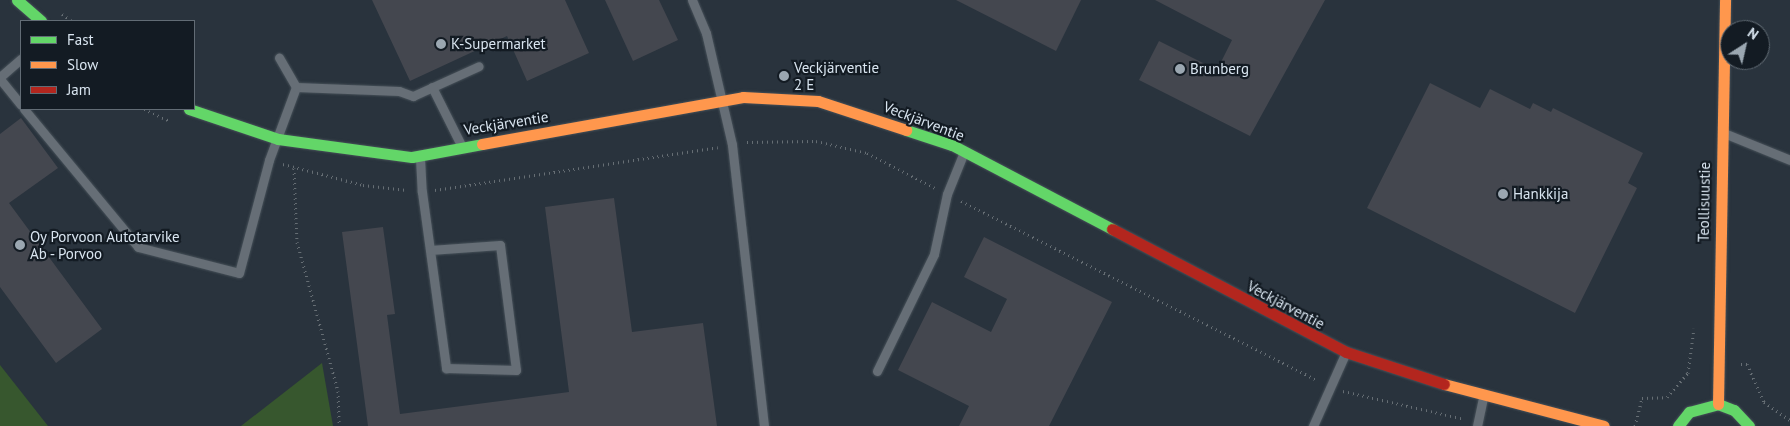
<!DOCTYPE html>
<html>
<head>
<meta charset="utf-8">
<style>
  body { margin:0 }
  #map { position:relative; width:1790px; height:426px; overflow:hidden; background:#29333d; font-family:"PT Sans",sans-serif }
  div>[style] { position:absolute }
  .green>* { inset:0; background:#37572e }
  .building>* { inset:0; background:#44474f }
  .path>* { height:3px; margin-top:-1.5px; transform-origin:0; background:repeating-linear-gradient(90deg,#666e74 0 1px,transparent 0 5px) }
  .roads { filter:drop-shadow(0 0 1px #465058) drop-shadow(0 0 1px #465058) }
  .lane>* { height:9px; margin:-4.5px; padding:0 4.5px; transform-origin:4.5px; border-radius:4.5px; background:#666e76 }
  .fast>* { height:11px; margin:-5.5px; padding:0 5.5px; transform-origin:5.5px; border-radius:5.5px; background:#63d668 }
  .slow>* { height:11px; margin:-5.5px; padding:0 5.5px; transform-origin:5.5px; border-radius:5.5px; background:#ff974d }
  .jam>* { height:11px; margin:-5.5px; padding:0 5.5px; transform-origin:5.5px; border-radius:5.5px; background:#b3261e }
  .dots>* { width:14px; height:14px; translate:-50% -50%; box-sizing:border-box; border:2px solid #131b23; border-radius:50% }
  span { translate:-50% -50%; white-space:nowrap; text-align:center; line-height:1.15; -webkit-text-stroke:4.5px #131b23; paint-order:stroke }
  .poi-label { font-size:15px; color:#d9e5f0 }
  .left { translate:0 -50%; text-align:left }
  .street-label { font-size:15px; color:#d9e5f0 }
  .legend { position:absolute; left:20px; top:20px; width:175px; height:90px; box-sizing:border-box; background:#131b23; border:1px solid #626c75; margin:0; padding:6px 9px; list-style:none; font-size:15px; color:#d9e5f0 }
  .legend li { display:flex; align-items:center; gap:10px; height:25px }
  .legend b { width:25px; border:1px solid #626c75 }
  .north { position:absolute; left:1720px; top:20px; width:50px; height:50px; box-sizing:border-box; background:#131b23; border:1px solid #626c75; border-radius:50%; rotate:35deg; font-size:14px; font-weight:700; line-height:20px; text-align:center; color:#d9e5f0 }
  .north::after { content:''; display:block; margin:auto; width:18px; height:22px; background:#9ba7b1; clip-path:polygon(50% 0,100% 100%,50% 72%,0 100%) }
</style>
</head>
<body>
<div id="map">
  <div class="green">
    <i style="clip-path:polygon(322px 363px,333px 426px,241px 426px)"></i>
    <i style="clip-path:polygon(0 365px,48px 426px,0 426px)"></i>
  </div>
  <div class="building">
    <i style="clip-path:polygon(372px 0,565px 0,589px 53px,527px 81px,507px 36px,410px 81px)"></i>
    <i style="clip-path:polygon(605px 0,659px 0,678px 40px,633px 61px)"></i>
    <i style="clip-path:polygon(956px 0,1081px 0,1056px 51px)"></i>
    <i style="clip-path:polygon(1155px 0,1325px 0,1250px 136px,1139px 80px,1159px 41px,1217px 70px,1232px 40px)"></i>
    <i style="clip-path:polygon(1430px 83px,1480px 108px,1490px 89px,1530px 109px,1533px 103px,1551px 112px,1553px 108px,1643px 153px,1628px 183px,1637px 188px,1575px 313px,1367px 208px)"></i>
    <i style="clip-path:polygon(21px 118px,58px 168px,9px 203px,102px 329px,56px 363px,0 287px,0 134px)"></i>
    <i style="clip-path:polygon(614px 198px,632px 332px,703px 323px,717px 426px,368px 426px,342px 232px,383px 227px,395px 314px,387px 315px,400px 414px,569px 392px,545px 207px)"></i>
    <i style="clip-path:polygon(984px 237px,1112px 302px,1049px 426px,959px 426px,969px 406px,898px 370px,932px 302px,991px 332px,1007px 299px,964px 277px)"></i>
  </div>
  <div class="path">
    <i style="left:62px;top:14px;width:12px;rotate:35deg"></i>
    <i style="left:144px;top:109px;width:29px;rotate:25deg"></i>
    <i style="left:747px;top:142px;width:69px;rotate:-0.8deg"></i>
    <i style="left:816px;top:141px;width:52px;rotate:13.2deg"></i>
    <i style="left:867px;top:153px;width:76px;rotate:27.2deg"></i>
    <i style="left:283px;top:164px;width:83px;rotate:14.7deg"></i>
    <i style="left:363px;top:185px;width:44px;rotate:6.5deg"></i>
    <i style="left:294px;top:168px;width:74px;rotate:87.7deg"></i>
    <i style="left:297px;top:242px;width:155px;rotate:74.6deg"></i>
    <i style="left:338px;top:391px;width:35px;rotate:88deg"></i>
    <i style="left:435px;top:190px;width:286px;rotate:-8.6deg"></i>
    <i style="left:961px;top:201px;width:398px;rotate:26.7deg"></i>
    <i style="left:1741px;top:364px;width:6px"></i>
    <i style="left:1747px;top:364px;width:42px;rotate:65.9deg"></i>
    <i style="left:1764px;top:402px;width:32px;rotate:35deg"></i>
    <i style="left:1343px;top:391px;width:124px;rotate:13deg"></i>
    <i style="left:1635px;top:426px;width:29px;rotate:-76deg"></i>
    <i style="left:1642px;top:398px;width:25px;rotate:-2deg"></i>
    <i style="left:1667px;top:397px;width:32px;rotate:-49deg"></i>
    <i style="left:1688px;top:373px;width:45px;rotate:-82.4deg"></i>
  </div>
  <div class="roads">
    <div class="lane">
      <i style="left:692px;top:0;width:36px;rotate:67deg"></i>
      <i style="left:706px;top:33px;width:115px;rotate:76.9deg"></i>
      <i style="left:732px;top:145px;width:283px;rotate:83.5deg"></i>
      <i style="left:0;top:77px;width:28px;rotate:-41deg"></i>
      <i style="left:0;top:79px;width:33px;rotate:51deg"></i>
      <i style="left:296px;top:87px;width:103px;rotate:2.2deg"></i>
      <i style="left:399px;top:91px;width:15px;rotate:20deg"></i>
      <i style="left:413px;top:96px;width:72px;rotate:-24.4deg"></i>
      <i style="left:432px;top:87px;width:65px;rotate:63.4deg"></i>
      <i style="left:24px;top:109px;width:179px;rotate:50.4deg"></i>
      <i style="left:138px;top:247px;width:104px;rotate:14.4deg"></i>
      <i style="left:239px;top:273px;width:117px;rotate:-75.1deg"></i>
      <i style="left:269px;top:160px;width:78px;rotate:-69.7deg"></i>
      <i style="left:296px;top:87px;width:34px;rotate:-120deg"></i>
      <i style="left:1724px;top:133px;width:71px;rotate:22.2deg"></i>
      <i style="left:420px;top:158px;width:34px;rotate:87deg"></i>
      <i style="left:422px;top:192px;width:178px;rotate:82.2deg"></i>
      <i style="left:446px;top:368px;width:70px;rotate:1.6deg"></i>
      <i style="left:516px;top:370px;width:126px;rotate:-97.3deg"></i>
      <i style="left:500px;top:245px;width:70px;rotate:175.9deg"></i>
      <i style="left:877px;top:371px;width:130px;rotate:-64deg"></i>
      <i style="left:934px;top:254px;width:61px;rotate:-77.8deg"></i>
      <i style="left:947px;top:194px;width:45px;rotate:-68deg"></i>
      <i style="left:1313px;top:426px;width:81px;rotate:-66deg"></i>
      <i style="left:1477px;top:426px;width:29px;rotate:-78deg"></i>
    </div>
    <div class="fast">
      <i style="left:17px;top:0;width:32px;rotate:41deg"></i>
      <i style="left:189px;top:109px;width:94px;rotate:18.6deg"></i>
      <i style="left:278px;top:139px;width:135px;rotate:7.7deg"></i>
      <i style="left:412px;top:157px;width:71px;rotate:-10.5deg"></i>
      <i style="left:906px;top:130px;width:48px;rotate:18.1deg"></i>
      <i style="left:952px;top:145px;width:181px;rotate:27.7deg"></i>
      <i style="left:1678px;top:426px;width:18px;rotate:-52deg"></i>
      <i style="left:1689px;top:412px;width:30px;rotate:-15deg"></i>
      <i style="left:1718px;top:404px;width:17px;rotate:21deg"></i>
      <i style="left:1734px;top:410px;width:22px;rotate:47deg"></i>
    </div>
    <div class="slow">
      <i style="left:482px;top:144px;width:265px;rotate:-10.2deg"></i>
      <i style="left:743px;top:97px;width:75px;rotate:3.1deg"></i>
      <i style="left:818px;top:101px;width:93px;rotate:18.2deg"></i>
      <i style="left:1444px;top:384px;width:165px;rotate:14.7deg"></i>
      <i style="left:1718px;top:404px;width:404px;rotate:-89deg"></i>
    </div>
    <div class="jam">
      <i style="left:1112px;top:229px;width:264px;rotate:27.7deg"></i>
      <i style="left:1346px;top:352px;width:103px;rotate:18.1deg"></i>
    </div>
  </div>
  <div class="dots">
    <i style="left:441px;top:44px;background:#9ba7b1"></i>
    <i style="left:1180px;top:69px;background:#9ba7b1"></i>
    <i style="left:784px;top:76px;background:#9ba7b1"></i>
    <i style="left:1503px;top:194px;background:#9ba7b1"></i>
    <i style="left:20px;top:245px;background:#9ba7b1"></i>
  </div>
  <div class="poi-label">
    <span class="left" style="left:451px;top:44px">K-Supermarket</span>
    <span class="left" style="left:794px;top:76px">Veckjärventie<br>2 E</span>
    <span class="left" style="left:1190px;top:69px">Brunberg</span>
    <span class="left" style="left:1513px;top:194px">Hankkija</span>
    <span class="left" style="left:30px;top:245px">Oy Porvoon Autotarvike<br>Ab - Porvoo</span>
  </div>
  <div class="street-label">
    <span style="left:924px;top:121px;rotate:21deg">Veckjärventie</span>
    <span style="left:506px;top:123px;rotate:-9deg">Veckjärventie</span>
    <span style="left:1704px;top:202px;rotate:-89deg">Teollisuustie</span>
    <span style="left:1286px;top:305px;rotate:28deg">Veckjärventie</span>
  </div>
  <ul class="legend">
  <li><b style="height:6px;background:#63d668"></b>Fast</li>
  <li><b style="height:6px;background:#ff974d"></b>Slow</li>
  <li><b style="height:6px;background:#b3261e"></b>Jam</li>
  </ul>
  <div class="north">N</div>
</div>
</body>
</html>
